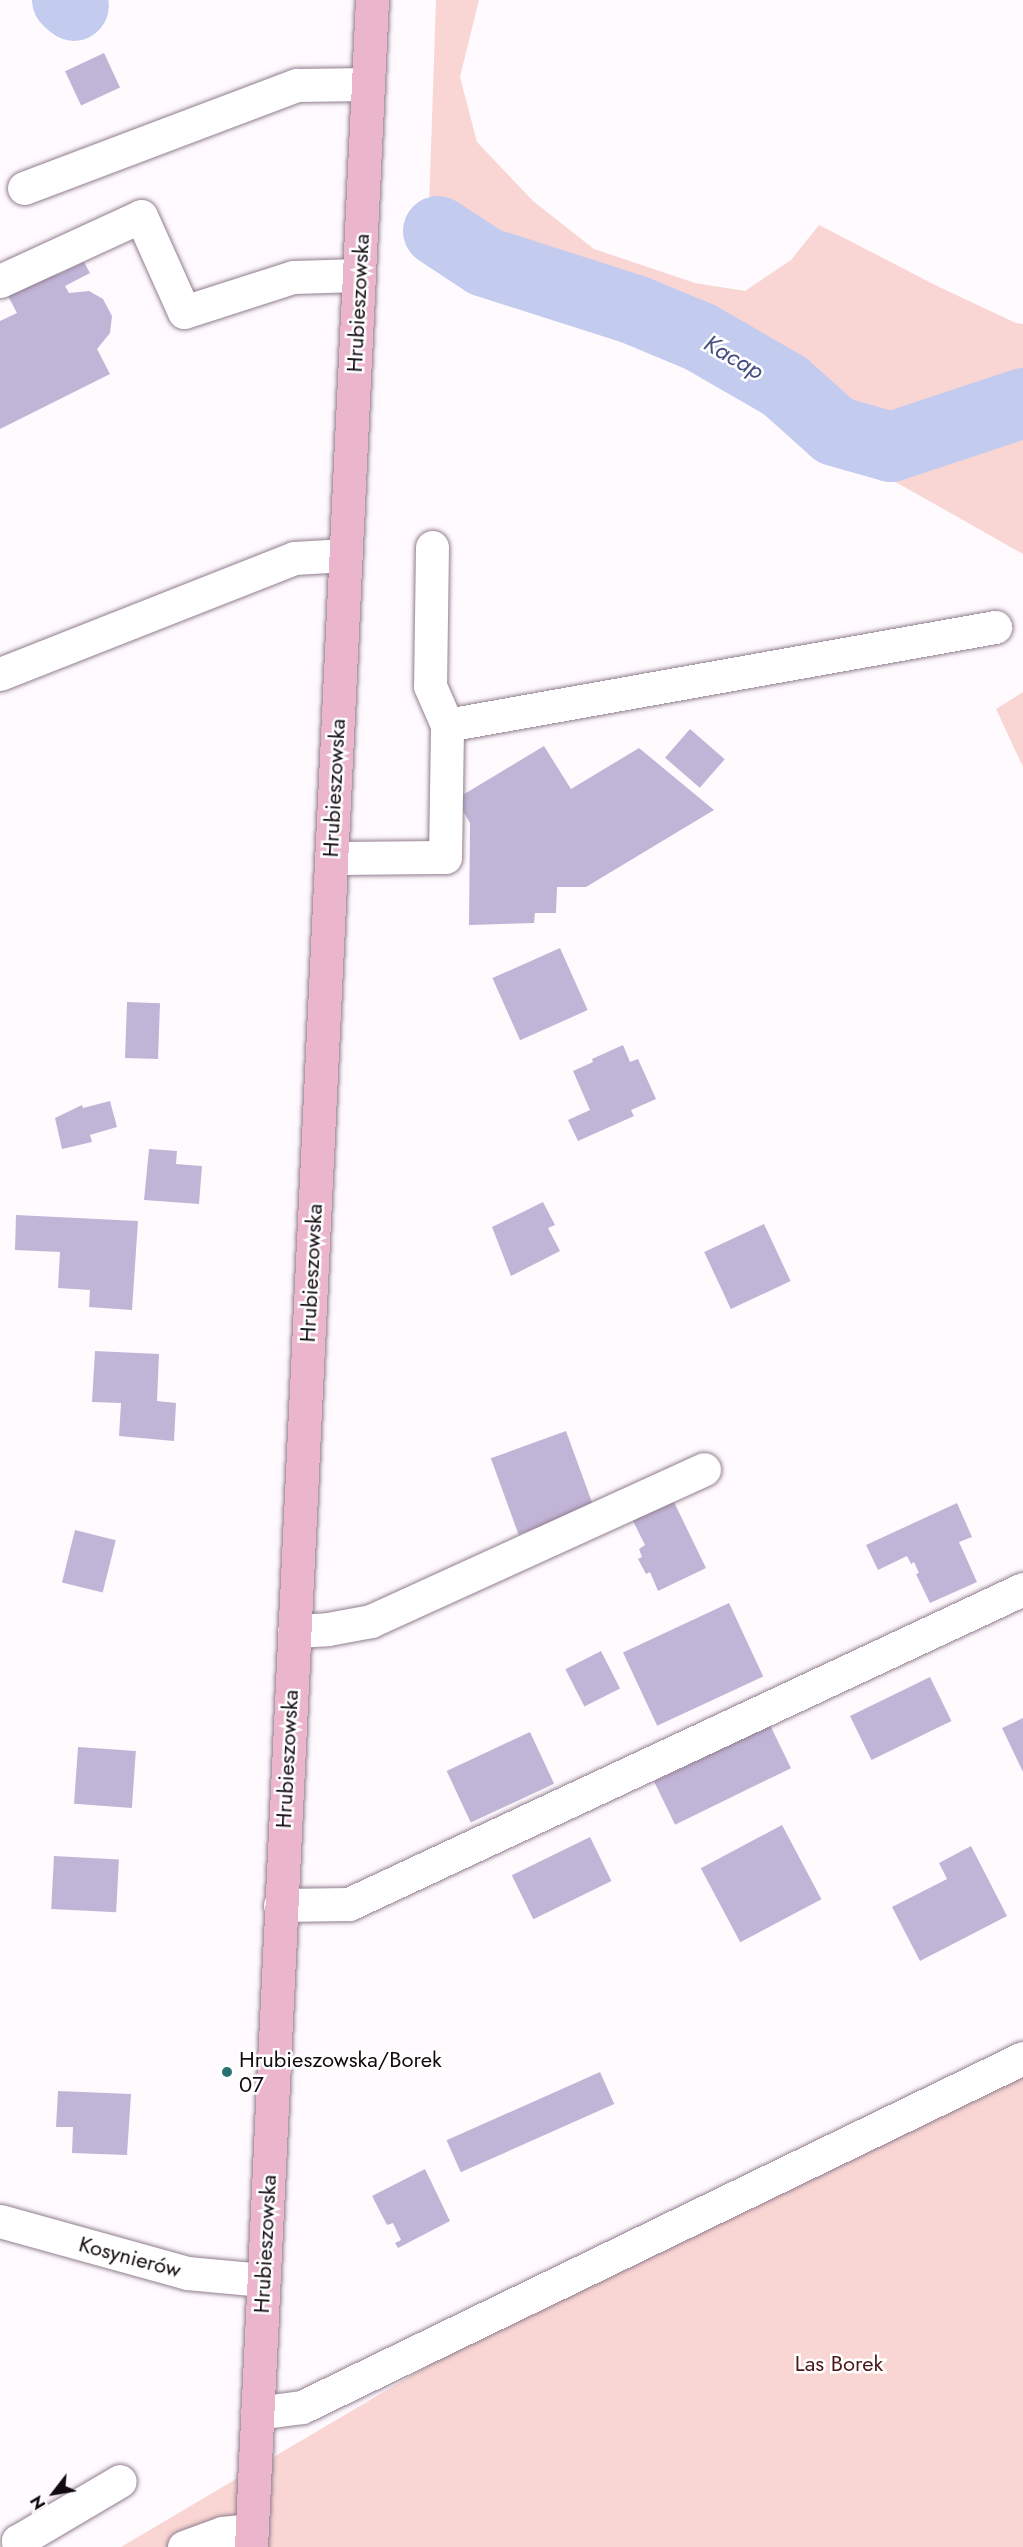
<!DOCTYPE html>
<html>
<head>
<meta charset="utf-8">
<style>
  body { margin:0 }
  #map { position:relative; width:1023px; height:2547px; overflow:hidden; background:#fffafe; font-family:Jost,sans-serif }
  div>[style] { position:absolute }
  .green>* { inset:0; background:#f9d6d3 }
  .river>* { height:70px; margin:-35px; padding:0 35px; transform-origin:35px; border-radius:35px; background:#c3ccee }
  .building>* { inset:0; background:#c1b5d7; transform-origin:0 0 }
  .roads { filter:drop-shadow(0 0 2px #917d8f) drop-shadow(0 0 2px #917d8f) }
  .minor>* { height:33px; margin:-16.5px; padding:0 16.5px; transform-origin:16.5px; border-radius:16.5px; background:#fff }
  .major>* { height:33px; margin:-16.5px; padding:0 16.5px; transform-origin:16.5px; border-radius:16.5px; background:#ebb5cb }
  .dots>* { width:16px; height:16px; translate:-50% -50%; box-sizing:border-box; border:3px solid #fff; border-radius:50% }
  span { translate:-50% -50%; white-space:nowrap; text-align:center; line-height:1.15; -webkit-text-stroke:5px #fff; paint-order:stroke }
  .street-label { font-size:22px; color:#110a10 }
  .poi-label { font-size:22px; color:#110a10 }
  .left { translate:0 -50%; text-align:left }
  .park-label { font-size:22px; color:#4c1718 }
  .water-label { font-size:24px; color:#465080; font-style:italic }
  .north { position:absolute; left:24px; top:2463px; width:60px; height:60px; -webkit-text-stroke:4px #fff; paint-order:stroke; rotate:239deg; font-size:16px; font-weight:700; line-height:24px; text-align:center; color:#110a10 }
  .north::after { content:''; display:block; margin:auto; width:21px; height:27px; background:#110a10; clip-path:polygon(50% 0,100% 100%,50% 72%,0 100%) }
</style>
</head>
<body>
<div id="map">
  <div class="green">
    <i style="clip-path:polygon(436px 0,479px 0,460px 77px,477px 142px,533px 201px,594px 249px,695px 283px,745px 291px,791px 260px,819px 225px,939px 287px,1016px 323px,1023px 324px,1023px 554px,823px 441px,756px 384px,686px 344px,609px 315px,427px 266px)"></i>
    <i style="clip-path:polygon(1023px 692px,1023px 767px,996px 709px)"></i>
    <i style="clip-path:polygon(1023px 2069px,1023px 2547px,121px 2547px,487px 2331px)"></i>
  </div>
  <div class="river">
    <i style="left:67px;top:0;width:9px;rotate:41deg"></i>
    <i style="left:438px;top:231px;width:56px;rotate:33.4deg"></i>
    <i style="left:485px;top:262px;width:157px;rotate:17.7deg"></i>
    <i style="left:635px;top:310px;width:70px;rotate:22.6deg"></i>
    <i style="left:700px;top:337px;width:98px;rotate:30deg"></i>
    <i style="left:785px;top:386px;width:67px;rotate:42deg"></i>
    <i style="left:835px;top:431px;width:58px;rotate:15.9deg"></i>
    <i style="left:891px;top:447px;width:139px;rotate:-18.4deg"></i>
  </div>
  <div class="building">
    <i style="left:104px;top:53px;width:38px;height:43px;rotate:65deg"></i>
    <i style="clip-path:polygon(84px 262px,90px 273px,65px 286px,69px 293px,89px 291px,103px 299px,112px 316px,110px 333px,97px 349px,110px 374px,0 429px,0 321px,17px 313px,8px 296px,58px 271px,59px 274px)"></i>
    <i style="left:690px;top:729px;width:46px;height:38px;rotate:41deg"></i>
    <i style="clip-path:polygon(544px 746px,571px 789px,639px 748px,714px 810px,586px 887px,557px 887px,556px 913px,535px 913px,534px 923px,469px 925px,470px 823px,456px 799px)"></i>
    <i style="left:560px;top:948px;width:68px;height:74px;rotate:66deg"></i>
    <i style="left:127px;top:1002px;width:33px;height:56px;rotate:2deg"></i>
    <i style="clip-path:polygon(623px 1045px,630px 1062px,638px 1059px,656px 1099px,631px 1110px,634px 1116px,578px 1141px,568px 1120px,590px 1110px,573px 1071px,593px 1062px,592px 1059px)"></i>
    <i style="clip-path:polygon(110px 1101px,117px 1127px,90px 1135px,92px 1142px,62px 1149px,55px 1118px,82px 1105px,83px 1108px)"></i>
    <i style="clip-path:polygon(149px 1149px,177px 1151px,176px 1164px,202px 1166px,199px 1204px,144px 1200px)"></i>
    <i style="clip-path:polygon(543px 1202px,555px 1225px,548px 1228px,560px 1251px,511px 1276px,492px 1227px)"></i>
    <i style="clip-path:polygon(16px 1215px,138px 1221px,132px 1310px,89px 1307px,90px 1290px,58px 1288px,60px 1252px,15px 1250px)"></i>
    <i style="left:764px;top:1224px;width:63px;height:66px;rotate:65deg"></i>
    <i style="clip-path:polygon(95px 1351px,159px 1354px,157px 1401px,176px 1403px,174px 1441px,119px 1436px,121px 1403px,92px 1402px)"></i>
    <i style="left:566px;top:1431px;width:81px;height:80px;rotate:70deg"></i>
    <i style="clip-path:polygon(673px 1500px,706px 1568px,658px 1591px,650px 1572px,646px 1574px,638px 1559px,642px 1557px,639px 1549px,645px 1545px,632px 1519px)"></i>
    <i style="clip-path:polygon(957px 1503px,972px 1537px,959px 1542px,977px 1582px,930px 1603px,916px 1574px,919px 1573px,914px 1562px,911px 1564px,907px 1556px,878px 1570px,866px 1545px)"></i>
    <i style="left:75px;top:1530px;width:42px;height:54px;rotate:14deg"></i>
    <i style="left:729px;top:1603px;width:81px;height:117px;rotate:65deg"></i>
    <i style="left:601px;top:1651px;width:42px;height:40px;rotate:63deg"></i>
    <i style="left:930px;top:1677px;width:49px;height:89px;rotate:64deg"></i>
    <i style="clip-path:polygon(1023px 1718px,1023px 1772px,1002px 1728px)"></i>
    <i style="left:770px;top:1725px;width:48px;height:129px;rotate:64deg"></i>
    <i style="left:530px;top:1732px;width:57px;height:92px;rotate:65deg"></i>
    <i style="left:78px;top:1747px;width:58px;height:57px;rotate:4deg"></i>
    <i style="left:782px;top:1825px;width:84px;height:92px;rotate:62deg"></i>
    <i style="left:590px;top:1837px;width:49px;height:87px;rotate:64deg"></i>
    <i style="clip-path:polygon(971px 1846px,1007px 1916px,920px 1961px,892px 1907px,947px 1879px,939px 1863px)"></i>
    <i style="left:54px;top:1856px;width:65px;height:53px;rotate:3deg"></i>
    <i style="left:600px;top:2072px;width:35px;height:168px;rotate:66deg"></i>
    <i style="clip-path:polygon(58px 2091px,131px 2094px,127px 2155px,72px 2153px,73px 2127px,56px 2127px)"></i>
    <i style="clip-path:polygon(425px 2169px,450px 2221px,398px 2248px,395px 2243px,401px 2240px,393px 2223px,387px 2225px,372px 2196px)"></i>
  </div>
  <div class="roads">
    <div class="minor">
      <i style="left:24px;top:188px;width:292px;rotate:-20.7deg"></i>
      <i style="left:297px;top:85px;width:71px;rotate:-0.8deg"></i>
      <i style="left:0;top:281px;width:155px;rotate:-24.7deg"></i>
      <i style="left:141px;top:216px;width:105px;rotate:65.9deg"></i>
      <i style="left:184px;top:312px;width:114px;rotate:-17.8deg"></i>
      <i style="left:293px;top:277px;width:66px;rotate:-1.7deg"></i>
      <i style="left:432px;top:547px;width:139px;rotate:90.8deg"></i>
      <i style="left:430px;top:686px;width:43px;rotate:66.4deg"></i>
      <i style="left:0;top:674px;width:316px;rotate:-21.5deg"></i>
      <i style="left:294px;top:558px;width:52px;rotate:-3.3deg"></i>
      <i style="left:331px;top:858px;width:114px;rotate:-0.5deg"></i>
      <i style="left:445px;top:857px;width:132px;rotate:-89.1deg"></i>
      <i style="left:447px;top:725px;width:557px;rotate:-10.14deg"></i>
      <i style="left:294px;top:1631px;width:34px;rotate:-3deg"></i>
      <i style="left:328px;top:1629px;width:44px;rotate:-10.5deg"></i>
      <i style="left:371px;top:1621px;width:366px;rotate:-24.5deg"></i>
      <i style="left:280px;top:1905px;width:69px;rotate:-0.8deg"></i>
      <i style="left:349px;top:1904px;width:744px;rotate:-25.05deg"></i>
      <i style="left:0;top:2221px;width:194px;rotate:15.5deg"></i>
      <i style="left:187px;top:2273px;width:76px;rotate:5.3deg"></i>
      <i style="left:257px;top:2413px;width:45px;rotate:-7.6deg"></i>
      <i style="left:302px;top:2407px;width:801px;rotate:-25.83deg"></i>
      <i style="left:21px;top:2547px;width:7px;rotate:-117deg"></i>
      <i style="left:18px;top:2541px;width:118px;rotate:-30.5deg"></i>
      <i style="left:184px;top:2547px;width:40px;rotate:-20.2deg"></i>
      <i style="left:222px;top:2533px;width:30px;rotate:-6deg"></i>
    </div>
    <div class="major">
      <i style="left:251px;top:2547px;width:2550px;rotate:-87.28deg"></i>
    </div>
  </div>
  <div class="dots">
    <i style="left:227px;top:2072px;background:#287271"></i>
  </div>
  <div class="street-label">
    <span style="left:358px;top:303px;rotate:-87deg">Hrubieszowska</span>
    <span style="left:334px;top:788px;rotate:-87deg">Hrubieszowska</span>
    <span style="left:311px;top:1273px;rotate:-87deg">Hrubieszowska</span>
    <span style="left:287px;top:1759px;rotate:-87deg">Hrubieszowska</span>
    <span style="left:265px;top:2244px;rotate:-87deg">Hrubieszowska</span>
    <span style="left:130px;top:2257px;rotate:15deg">Kosynierów</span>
  </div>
  <div class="poi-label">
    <span class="left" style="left:239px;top:2072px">Hrubieszowska/Borek<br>07</span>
  </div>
  <div class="park-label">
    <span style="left:839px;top:2364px">Las Borek</span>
  </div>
  <div class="water-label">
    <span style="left:734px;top:357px;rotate:30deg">Kacap</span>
  </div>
  <div class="north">N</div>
</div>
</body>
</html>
